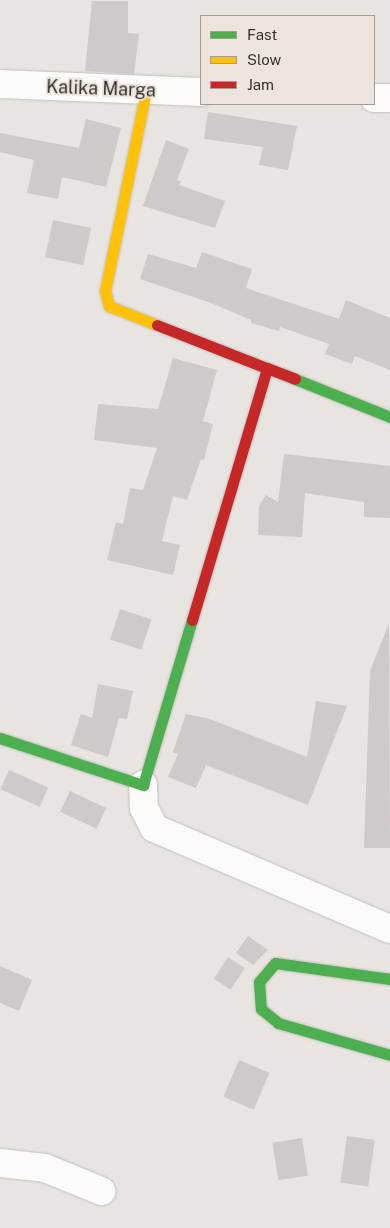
<!DOCTYPE html>
<html>
<head>
<meta charset="utf-8">
<style>
  body { margin:0 }
  #map { position:relative; width:390px; height:1228px; overflow:hidden; background:#e8e4e0; font-family:"Public Sans",sans-serif }
  div>[style] { position:absolute }
  .building>* { inset:0; background:#cdcac7; transform-origin:0 0 }
  .roads { filter:drop-shadow(0 0 1px #c3c0bd) drop-shadow(0 0 1px #c3c0bd) }
  .street>* { height:28px; margin:-14px; padding:0 14px; transform-origin:14px; border-radius:14px; background:#fcfbfa }
  .fast>* { height:11px; margin:-5.5px; padding:0 5.5px; transform-origin:5.5px; border-radius:5.5px; background:#4caf50 }
  .slow>* { height:11px; margin:-5.5px; padding:0 5.5px; transform-origin:5.5px; border-radius:5.5px; background:#ffc107 }
  .jam>* { height:11px; margin:-5.5px; padding:0 5.5px; transform-origin:5.5px; border-radius:5.5px; background:#c62828 }
  span { translate:-50% -50%; white-space:nowrap; text-align:center; line-height:1.15; -webkit-text-stroke:4px #ece4dd; paint-order:stroke }
  .street-label { font-size:18px; color:#35322f }
  .legend { position:absolute; left:200px; top:15px; width:175px; height:90px; box-sizing:border-box; background:#ece4dd; border:1px solid #a39d97; margin:0; padding:6px 9px; list-style:none; font-size:15px; color:#35322f }
  .legend li { display:flex; align-items:center; gap:10px; height:25px }
  .legend b { width:25px; border:1px solid #a39d97 }
</style>
</head>
<body>
<div id="map">
  <div class="building">
    <i style="clip-path:polygon(92px 1px,128px 1px,128px 33px,139px 34px,134px 74px,85px 71px)"></i>
    <i style="clip-path:polygon(208px 112px,297px 126px,288px 170px,259px 165px,263px 147px,204px 139px)"></i>
    <i style="clip-path:polygon(86px 119px,121px 128px,106px 187px,62px 177px,58px 199px,27px 193px,34px 160px,0 152px,0 133px,79px 148px)"></i>
    <i style="clip-path:polygon(166px 140px,189px 149px,177px 180px,181px 181px,179px 185px,225px 201px,215px 228px,143px 206px)"></i>
    <i style="left:53px;top:220px;width:39px;height:38px;rotate:12deg"></i>
    <i style="clip-path:polygon(202px 252px,252px 269px,246px 288px,339px 319px,346px 300px,390px 318px,390px 370px,355px 356px,352px 364px,325px 354px,329px 344px,280px 327px,279px 331px,251px 323px,251px 320px,211px 303px,140px 279px,148px 254px,196px 268px)"></i>
    <i style="clip-path:polygon(173px 358px,217px 370px,203px 421px,213px 424px,204px 460px,201px 459px,187px 500px,173px 496px,162px 541px,180px 545px,173px 575px,107px 560px,116px 522px,123px 524px,130px 488px,143px 490px,157px 448px,94px 440px,98px 404px,158px 409px)"></i>
    <i style="clip-path:polygon(284px 454px,390px 466px,390px 518px,364px 517px,364px 502px,305px 493px,302px 537px,258px 535px,259px 506px,266px 495px,278px 502px)"></i>
    <i style="left:120px;top:609px;width:33px;height:32px;rotate:18deg"></i>
    <i style="clip-path:polygon(389px 623px,390px 848px,364px 848px,370px 671px)"></i>
    <i style="clip-path:polygon(98px 684px,133px 691px,127px 719px,119px 718px,108px 757px,71px 745px,81px 714px,92px 718px)"></i>
    <i style="clip-path:polygon(316px 701px,347px 706px,308px 805px,206px 765px,196px 788px,168px 777px,178px 754px,173px 752px,186px 714px,210px 719px,307px 757px)"></i>
    <i style="left:9px;top:770px;width:43px;height:21px;rotate:24deg"></i>
    <i style="left:70px;top:791px;width:40px;height:23px;rotate:25deg"></i>
    <i style="clip-path:polygon(248px 936px,268px 950px,253px 965px,236px 953px)"></i>
    <i style="left:228px;top:957px;width:20px;height:26px;rotate:33deg"></i>
    <i style="clip-path:polygon(0 966px,32px 980px,19px 1011px,0 1003px)"></i>
    <i style="left:239px;top:1060px;width:33px;height:40px;rotate:23deg"></i>
    <i style="left:347px;top:1136px;width:28px;height:47px;rotate:8deg"></i>
    <i style="left:302px;top:1138px;width:38px;height:30px;rotate:81deg"></i>
  </div>
  <div class="roads">
    <div class="street">
      <i style="left:0;top:84px;width:201px;rotate:2.3deg"></i>
      <i style="left:374px;top:98px;width:16px"></i>
      <i style="left:143px;top:785px;width:23px;rotate:88deg"></i>
      <i style="left:144px;top:808px;width:22px;rotate:63deg"></i>
      <i style="left:154px;top:828px;width:257px;rotate:23.2deg"></i>
      <i style="left:0;top:1163px;width:45px;rotate:6.3deg"></i>
      <i style="left:45px;top:1168px;width:61px;rotate:22.3deg"></i>
    </div>
    <div class="fast">
      <i style="left:295px;top:379px;width:102px;rotate:21.8deg"></i>
      <i style="left:0;top:738px;width:151px;rotate:18.2deg"></i>
      <i style="left:143px;top:785px;width:172px;rotate:-73.5deg"></i>
      <i style="left:390px;top:979px;width:116px;rotate:-172.1deg"></i>
      <i style="left:275px;top:963px;width:25px;rotate:130deg"></i>
      <i style="left:259px;top:982px;width:27px;rotate:86deg"></i>
      <i style="left:261px;top:1009px;width:22px;rotate:39deg"></i>
      <i style="left:278px;top:1023px;width:116px;rotate:15.9deg"></i>
    </div>
    <div class="slow">
      <i style="left:146px;top:91px;width:204px;rotate:101.6deg"></i>
      <i style="left:105px;top:291px;width:16px;rotate:75deg"></i>
      <i style="left:109px;top:306px;width:52px;rotate:21.6deg"></i>
    </div>
    <div class="jam">
      <i style="left:157px;top:325px;width:118px;rotate:21.4deg"></i>
      <i style="left:192px;top:620px;width:263px;rotate:-73.4deg"></i>
      <i style="left:267px;top:368px;width:30px;rotate:21deg"></i>
    </div>
  </div>
  <div class="street-label">
    <span style="left:101px;top:89px;rotate:2deg">Kalika Marga</span>
  </div>
  <ul class="legend">
  <li><b style="height:6px;background:#4caf50"></b>Fast</li>
  <li><b style="height:6px;background:#ffc107"></b>Slow</li>
  <li><b style="height:6px;background:#c62828"></b>Jam</li>
  </ul>
</div>
</body>
</html>
